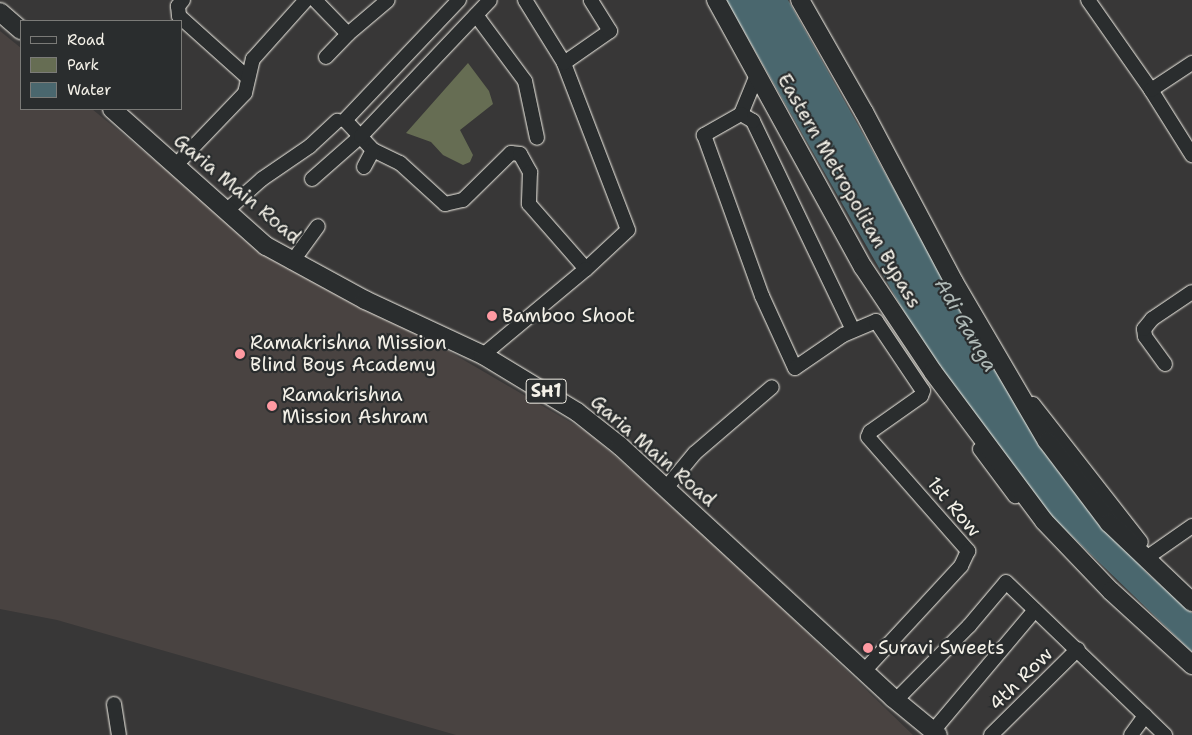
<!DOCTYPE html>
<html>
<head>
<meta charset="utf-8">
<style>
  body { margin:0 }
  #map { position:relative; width:1192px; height:735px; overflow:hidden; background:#383737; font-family:"Shantell Sans",sans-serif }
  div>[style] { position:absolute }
  .built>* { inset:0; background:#494341 }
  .green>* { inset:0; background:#666d53 }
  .water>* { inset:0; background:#4a676e }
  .roads { filter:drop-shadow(0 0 1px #f4f1e8) drop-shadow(0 0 1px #f4f1e8) }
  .minor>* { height:14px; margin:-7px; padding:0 7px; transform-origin:7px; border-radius:7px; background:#2a2d2e }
  .major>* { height:18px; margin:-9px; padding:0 9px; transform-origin:9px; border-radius:9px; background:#2a2d2e }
  .dots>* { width:14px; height:14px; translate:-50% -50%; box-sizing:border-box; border:2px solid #2a2d2e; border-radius:50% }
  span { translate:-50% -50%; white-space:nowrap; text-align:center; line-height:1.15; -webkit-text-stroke:4.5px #2a2d2e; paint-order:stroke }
  .shield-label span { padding:1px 4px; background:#2a2d2e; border:1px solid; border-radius:4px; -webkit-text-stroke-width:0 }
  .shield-label { font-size:18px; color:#f4f1e8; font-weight:700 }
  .street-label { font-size:19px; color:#f4f1e8 }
  .poi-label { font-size:19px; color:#f4f1e8 }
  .left { translate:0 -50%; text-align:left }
  .water-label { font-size:20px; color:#b0bab7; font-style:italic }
  .legend { position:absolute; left:20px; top:20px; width:162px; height:90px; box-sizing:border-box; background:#2a2d2e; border:1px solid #7b7b78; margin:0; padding:6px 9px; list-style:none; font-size:15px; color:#f4f1e8 }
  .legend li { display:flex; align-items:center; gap:10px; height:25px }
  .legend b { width:25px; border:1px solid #7b7b78 }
</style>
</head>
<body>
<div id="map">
  <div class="built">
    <i style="clip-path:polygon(0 31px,21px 48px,21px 109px,92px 109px,211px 206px,352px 301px,433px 342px,589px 433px,734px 562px,913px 735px,456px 735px,57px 620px,0 609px)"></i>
  </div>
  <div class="green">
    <i style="clip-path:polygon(468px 63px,489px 91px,493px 104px,460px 130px,473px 155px,470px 162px,463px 165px,443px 155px,431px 142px,406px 133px)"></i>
  </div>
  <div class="water">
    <i style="clip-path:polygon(726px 0,788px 0,993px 366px,1083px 501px,1147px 573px,1192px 613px,1192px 652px,1047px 512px,935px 366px)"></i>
  </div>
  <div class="roads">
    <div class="minor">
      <i style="left:183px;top:0;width:8px;rotate:130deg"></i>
      <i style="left:178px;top:6px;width:10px;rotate:84deg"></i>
      <i style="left:179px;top:16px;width:93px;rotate:41.9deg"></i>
      <i style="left:315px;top:0;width:47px;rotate:45.9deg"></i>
      <i style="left:348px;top:34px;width:52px;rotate:-40.4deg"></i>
      <i style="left:459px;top:0;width:166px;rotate:133.5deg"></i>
      <i style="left:345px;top:120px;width:41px;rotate:47deg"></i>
      <i style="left:373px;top:150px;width:30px;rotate:26deg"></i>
      <i style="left:400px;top:163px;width:61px;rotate:42.3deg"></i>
      <i style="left:445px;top:204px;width:18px;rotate:-13deg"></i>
      <i style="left:463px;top:200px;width:67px;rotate:-44.4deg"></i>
      <i style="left:511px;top:153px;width:9px;rotate:6deg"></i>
      <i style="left:520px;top:154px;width:21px;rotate:61deg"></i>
      <i style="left:530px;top:172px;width:32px;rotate:92deg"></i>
      <i style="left:529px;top:204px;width:86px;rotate:48.8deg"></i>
      <i style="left:586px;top:269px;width:57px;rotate:-42.9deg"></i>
      <i style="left:628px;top:230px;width:179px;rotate:-111deg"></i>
      <i style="left:564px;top:63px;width:56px;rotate:-34.8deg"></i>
      <i style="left:610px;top:31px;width:36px;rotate:-122deg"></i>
      <i style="left:525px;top:0;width:74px;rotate:58.2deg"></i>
      <i style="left:1088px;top:0;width:110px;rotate:55deg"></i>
      <i style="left:1151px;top:90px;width:77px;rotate:57.8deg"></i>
      <i style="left:476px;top:15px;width:82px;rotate:53.4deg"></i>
      <i style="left:525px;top:81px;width:58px;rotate:78.1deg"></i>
      <i style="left:326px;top:57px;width:32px;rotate:-46deg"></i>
      <i style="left:1151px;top:90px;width:49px;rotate:-33.4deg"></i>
      <i style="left:741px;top:114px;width:42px;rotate:-67.7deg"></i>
      <i style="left:175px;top:166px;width:101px;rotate:-46.2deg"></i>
      <i style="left:245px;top:93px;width:35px;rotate:-77deg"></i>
      <i style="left:253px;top:59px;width:79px;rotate:-48.1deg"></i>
      <i style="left:364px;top:167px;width:19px;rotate:-62deg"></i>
      <i style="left:312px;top:179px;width:65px;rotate:-41.3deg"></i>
      <i style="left:361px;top:136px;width:187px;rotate:-46.5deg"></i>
      <i style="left:226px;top:211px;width:48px;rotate:-41.6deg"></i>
      <i style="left:262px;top:179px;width:58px;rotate:-34.5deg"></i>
      <i style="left:310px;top:146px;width:37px;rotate:-43deg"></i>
      <i style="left:292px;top:262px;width:44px;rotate:-54.2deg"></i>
      <i style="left:853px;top:330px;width:232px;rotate:-115.6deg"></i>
      <i style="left:753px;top:121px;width:14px;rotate:-150deg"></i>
      <i style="left:741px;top:114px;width:43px;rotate:150.4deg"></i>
      <i style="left:704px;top:135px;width:171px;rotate:70.2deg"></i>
      <i style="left:762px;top:296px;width:79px;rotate:65.4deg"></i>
      <i style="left:795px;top:368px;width:58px;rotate:-34.5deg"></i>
      <i style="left:843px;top:335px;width:36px;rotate:-23deg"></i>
      <i style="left:876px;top:321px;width:84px;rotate:56.1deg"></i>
      <i style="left:923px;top:391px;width:5px;rotate:112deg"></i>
      <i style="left:921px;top:396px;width:62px;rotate:144.8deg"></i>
      <i style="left:870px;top:432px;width:5px;rotate:112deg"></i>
      <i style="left:868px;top:437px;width:152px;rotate:48.7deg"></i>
      <i style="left:968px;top:551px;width:17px;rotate:115deg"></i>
      <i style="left:961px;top:566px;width:142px;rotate:132.7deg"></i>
      <i style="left:483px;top:355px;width:134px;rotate:-39.9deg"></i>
      <i style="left:1165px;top:364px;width:34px;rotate:-126deg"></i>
      <i style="left:1145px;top:336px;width:7px;rotate:-98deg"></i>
      <i style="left:1144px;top:329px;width:13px;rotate:-51deg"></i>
      <i style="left:1152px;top:319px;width:48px;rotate:-34deg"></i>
      <i style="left:1033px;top:404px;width:175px;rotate:52deg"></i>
      <i style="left:980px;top:449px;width:59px;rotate:53.3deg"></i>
      <i style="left:666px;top:488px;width:45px;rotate:-50.4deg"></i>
      <i style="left:695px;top:453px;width:101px;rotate:-40.6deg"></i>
      <i style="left:1152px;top:554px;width:49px;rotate:-35deg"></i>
      <i style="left:896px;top:700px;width:104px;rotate:-45.4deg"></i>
      <i style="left:969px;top:626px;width:57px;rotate:-49.9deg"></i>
      <i style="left:1006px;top:582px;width:221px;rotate:43.9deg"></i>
      <i style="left:114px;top:704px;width:31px;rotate:81deg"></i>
      <i style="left:933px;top:731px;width:158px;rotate:-49.9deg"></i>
      <i style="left:991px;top:735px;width:122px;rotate:-44.7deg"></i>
      <i style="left:1131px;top:735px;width:24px;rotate:-54deg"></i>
    </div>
    <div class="major">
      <i style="left:716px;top:0;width:305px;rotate:61.2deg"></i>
      <i style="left:863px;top:267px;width:126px;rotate:56.3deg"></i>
      <i style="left:933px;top:372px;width:186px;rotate:53.3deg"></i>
      <i style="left:1044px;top:521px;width:97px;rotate:46.3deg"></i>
      <i style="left:1111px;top:591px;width:110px;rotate:42.4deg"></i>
      <i style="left:800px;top:0;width:129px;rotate:60.3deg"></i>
      <i style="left:864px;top:112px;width:192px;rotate:62.1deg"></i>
      <i style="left:954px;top:282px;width:184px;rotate:59.7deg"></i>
      <i style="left:1047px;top:441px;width:103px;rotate:52.9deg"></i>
      <i style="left:1109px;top:523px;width:115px;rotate:43.6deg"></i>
      <i style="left:0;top:12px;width:28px;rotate:41deg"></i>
      <i style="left:112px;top:109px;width:206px;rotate:41.7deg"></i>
      <i style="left:266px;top:246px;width:113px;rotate:28.6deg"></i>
      <i style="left:365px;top:300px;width:130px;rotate:25deg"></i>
      <i style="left:483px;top:355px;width:110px;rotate:31.2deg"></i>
      <i style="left:577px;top:412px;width:55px;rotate:38.3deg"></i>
      <i style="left:620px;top:446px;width:372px;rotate:42.7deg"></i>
      <i style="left:893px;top:698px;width:58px;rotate:39.4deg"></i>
    </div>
  </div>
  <div class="dots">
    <i style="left:492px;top:316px;background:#ff9aa2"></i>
    <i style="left:240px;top:354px;background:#ff9aa2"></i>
    <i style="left:272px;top:406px;background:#ff9aa2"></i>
    <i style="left:868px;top:648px;background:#ff9aa2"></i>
  </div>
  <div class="shield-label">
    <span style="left:546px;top:391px">SH1</span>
  </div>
  <div class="street-label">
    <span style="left:237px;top:189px;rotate:40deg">Garia Main Road</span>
    <span style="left:849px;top:191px;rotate:60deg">Eastern Metropolitan Bypass</span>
    <span style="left:653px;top:451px;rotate:41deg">Garia Main Road</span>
    <span style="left:954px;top:507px;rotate:50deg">1st Row</span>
    <span style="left:1021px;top:679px;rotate:-45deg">4th Row</span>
  </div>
  <div class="poi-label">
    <span class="left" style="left:502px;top:316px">Bamboo Shoot</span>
    <span class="left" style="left:250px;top:354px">Ramakrishna Mission<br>Blind Boys Academy</span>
    <span class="left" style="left:282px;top:406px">Ramakrishna<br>Mission Ashram</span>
    <span class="left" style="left:878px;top:648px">Suravi Sweets</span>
  </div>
  <div class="water-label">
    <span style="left:966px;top:325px;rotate:60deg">Adi Ganga</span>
  </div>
  <ul class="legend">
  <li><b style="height:6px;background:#2a2d2e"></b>Road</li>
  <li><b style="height:14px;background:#666d53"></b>Park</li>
  <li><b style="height:14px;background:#4a676e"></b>Water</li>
  </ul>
</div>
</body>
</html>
